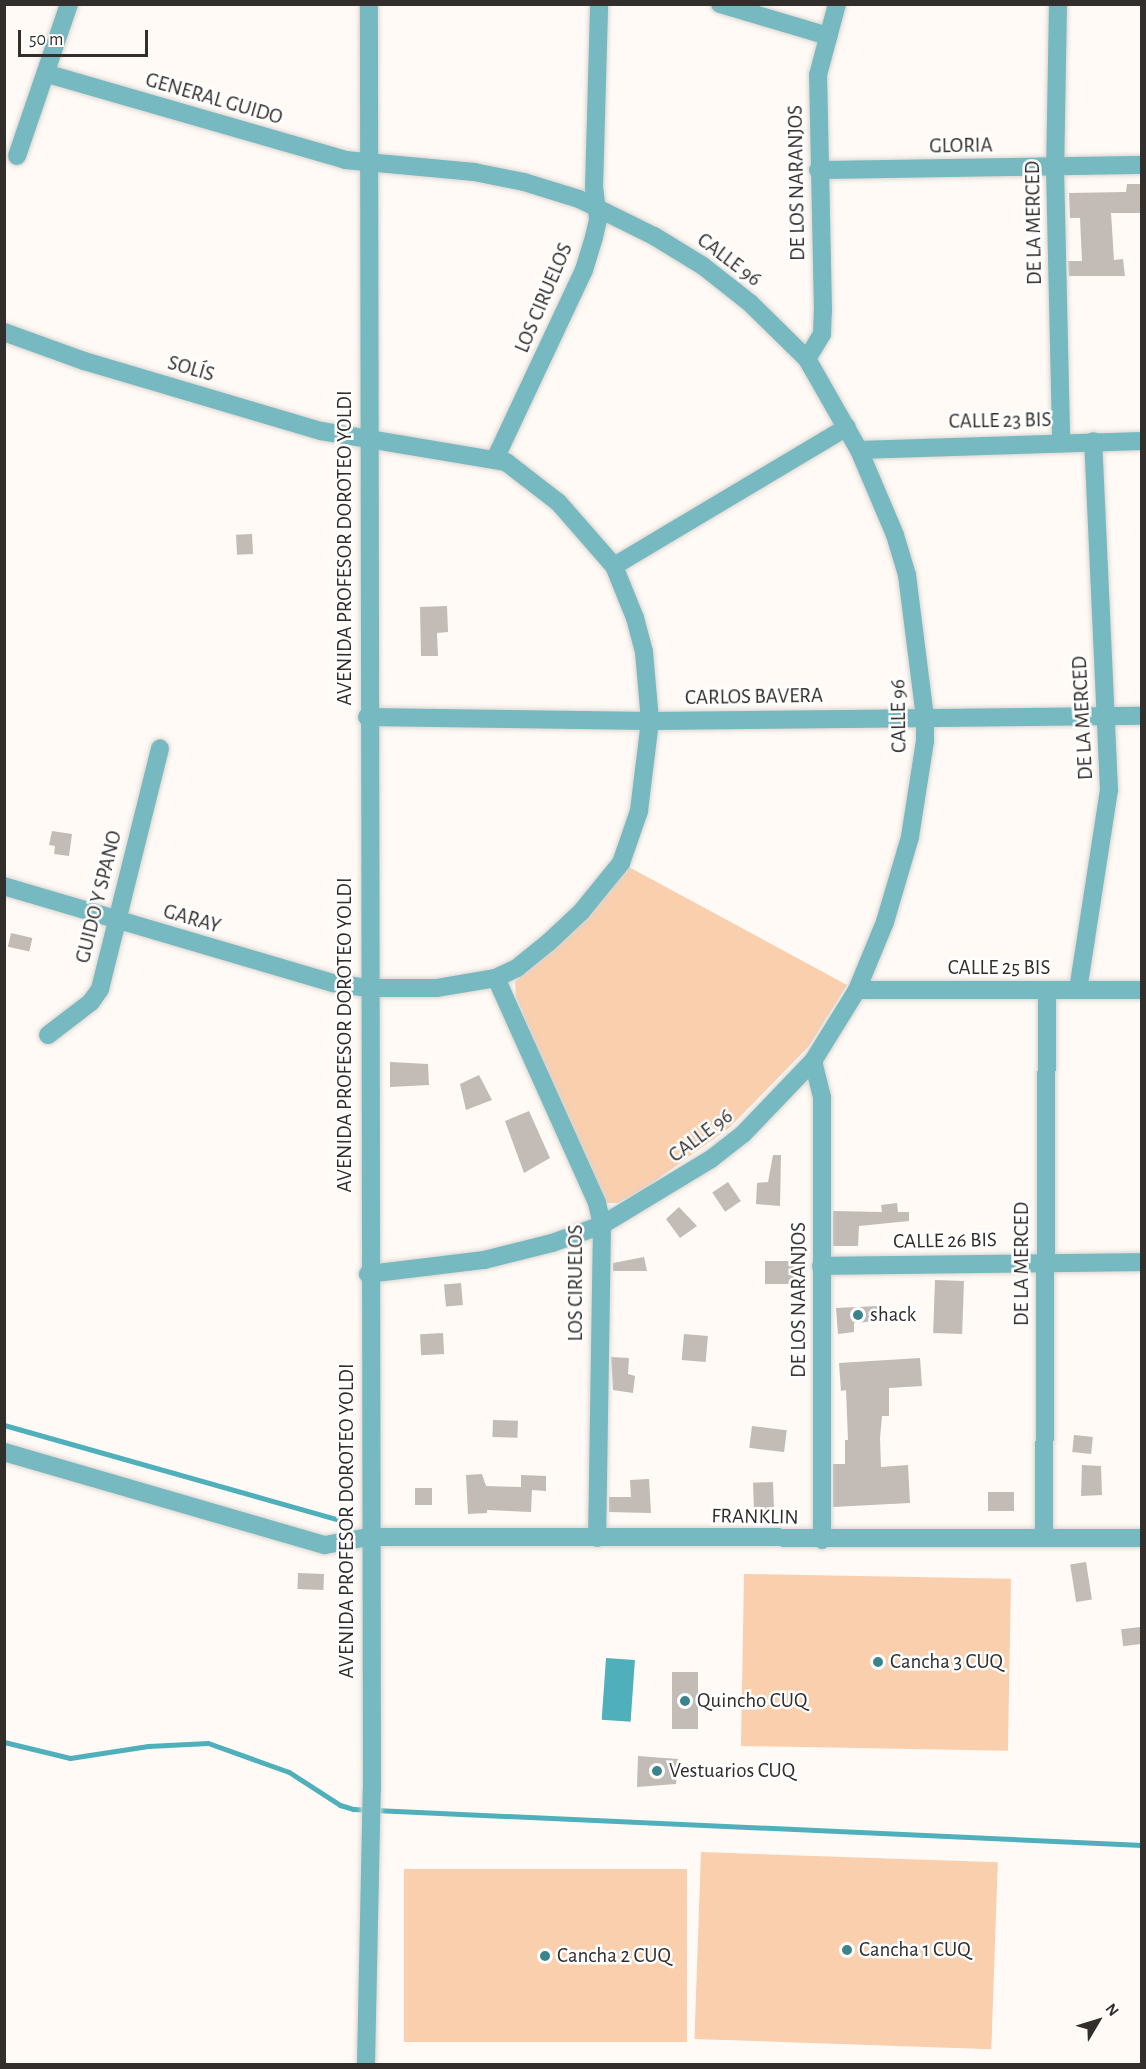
<!DOCTYPE html>
<html>
<head>
<meta charset="utf-8">
<style>
  body { margin:0 }
  #map { position:relative; width:1146px; height:2069px; overflow:hidden; background:#fffaf5; font-family:"Alegreya Sans",sans-serif }
  div>[style] { position:absolute }
  .green>* { inset:0; background:#f9cfae; transform-origin:0 0 }
  .water>* { inset:0; background:#4fb0bb; transform-origin:0 0 }
  .stream>* { height:5px; margin:-2.5px; padding:0 2.5px; transform-origin:2.5px; border-radius:2.5px; background:#4fb0bb }
  .building>* { inset:0; background:#c2bbb6; transform-origin:0 0 }
  .roads { filter:drop-shadow(0 0 2px #dad5d1) drop-shadow(0 0 2px #dad5d1) }
  .minor>* { height:18px; margin:-9px; padding:0 9px; transform-origin:9px; border-radius:9px; background:#76b9c0 }
  .dots>* { width:16px; height:16px; translate:-50% -50%; box-sizing:border-box; border:3px solid #fff; border-radius:50% }
  span { translate:-50% -50%; white-space:nowrap; text-align:center; line-height:1.15; -webkit-text-stroke:5px #fff; paint-order:stroke }
  .street-label { font-size:21px; color:#312e2c }
  .poi-label { font-size:21px; color:#312e2c }
  .left { translate:0 -50%; text-align:left }
  .frame { position:absolute; inset:0; border:6px solid #312e2c; pointer-events:none }
  .north { position:absolute; left:1068px; top:1991px; width:60px; height:60px; -webkit-text-stroke:4px #fff; paint-order:stroke; rotate:52deg; font-size:16px; font-weight:700; line-height:24px; text-align:center; color:#312e2c }
  .north::after { content:''; display:block; margin:auto; width:21px; height:27px; background:#312e2c; clip-path:polygon(50% 0,100% 100%,50% 72%,0 100%) }
  .scale { position:absolute; left:18px; top:30px; width:130px; height:27px; box-sizing:border-box; border:3px solid #312e2c; border-top:0; padding-left:8px; font-size:18px; line-height:21px; white-space:nowrap; color:#312e2c; -webkit-text-stroke:4px #fff; paint-order:stroke }
</style>
</head>
<body>
<div id="map">
  <div class="green">
    <i style="clip-path:polygon(627px 866px,847px 985px,809px 1046px,729px 1128px,641px 1191px,618px 1203px,607px 1203px,599px 1196px,516px 997px,515px 982px)"></i>
    <i style="left:744px;top:1574px;width:267px;height:172px;rotate:1deg"></i>
    <i style="left:701px;top:1852px;width:297px;height:187px;rotate:2deg"></i>
    <i style="left:404px;top:1869px;width:283px;height:173px"></i>
  </div>
  <div class="water">
    <i style="left:606px;top:1658px;width:29px;height:62px;rotate:4deg"></i>
  </div>
  <div class="stream">
    <i style="left:4px;top:1425px;width:352px;rotate:15.8deg"></i>
    <i style="left:4px;top:1742px;width:68px;rotate:13.6deg"></i>
    <i style="left:70px;top:1758px;width:79px;rotate:-8.7deg"></i>
    <i style="left:148px;top:1746px;width:60px;rotate:-2.9deg"></i>
    <i style="left:208px;top:1743px;width:86px;rotate:19.7deg"></i>
    <i style="left:289px;top:1772px;width:61px;rotate:32.9deg"></i>
    <i style="left:340px;top:1805px;width:14px;rotate:17deg"></i>
    <i style="left:353px;top:1809px;width:790px;rotate:2.61deg"></i>
  </div>
  <div class="building">
    <i style="clip-path:polygon(1127px 184px,1142px 184px,1142px 213px,1111px 213px,1114px 260px,1123px 259px,1125px 276px,1069px 276px,1068px 261px,1082px 261px,1080px 218px,1070px 218px,1069px 193px,1126px 192px)"></i>
    <i style="left:252px;top:534px;width:20px;height:16px;rotate:87deg"></i>
    <i style="clip-path:polygon(447px 606px,448px 632px,437px 633px,438px 656px,421px 656px,420px 607px)"></i>
    <i style="clip-path:polygon(52px 831px,72px 834px,69px 856px,54px 854px,55px 846px,49px 845px)"></i>
    <i style="left:11px;top:933px;width:22px;height:14px;rotate:13deg"></i>
    <i style="clip-path:polygon(390px 1062px,428px 1064px,429px 1085px,390px 1087px)"></i>
    <i style="clip-path:polygon(479px 1075px,492px 1100px,466px 1110px,460px 1084px)"></i>
    <i style="clip-path:polygon(529px 1111px,550px 1158px,524px 1173px,505px 1121px)"></i>
    <i style="clip-path:polygon(773px 1155px,781px 1155px,780px 1206px,756px 1204px,757px 1183px,768px 1182px)"></i>
    <i style="left:728px;top:1182px;width:23px;height:19px;rotate:56deg"></i>
    <i style="clip-path:polygon(897px 1203px,898px 1212px,909px 1212px,909px 1221px,859px 1226px,858px 1246px,833px 1246px,833px 1211px,882px 1212px,881px 1205px)"></i>
    <i style="clip-path:polygon(679px 1207px,697px 1226px,680px 1238px,666px 1219px)"></i>
    <i style="clip-path:polygon(644px 1257px,647px 1271px,613px 1271px,613px 1263px)"></i>
    <i style="left:765px;top:1261px;width:29px;height:23px"></i>
    <i style="left:935px;top:1280px;width:29px;height:53px;rotate:2deg"></i>
    <i style="left:461px;top:1283px;width:22px;height:17px;rotate:85deg"></i>
    <i style="clip-path:polygon(878px 1306px,879px 1321px,854px 1323px,854px 1332px,838px 1334px,836px 1308px)"></i>
    <i style="left:443px;top:1333px;width:21px;height:23px;rotate:87deg"></i>
    <i style="left:684px;top:1334px;width:24px;height:26px;rotate:5deg"></i>
    <i style="clip-path:polygon(611px 1357px,629px 1358px,628px 1374px,635px 1376px,633px 1393px,613px 1390px)"></i>
    <i style="clip-path:polygon(920px 1358px,922px 1386px,889px 1388px,889px 1416px,882px 1416px,880px 1438px,881px 1467px,908px 1465px,910px 1503px,833px 1507px,833px 1464px,845px 1464px,845px 1440px,848px 1440px,846px 1390px,841px 1391px,839px 1363px)"></i>
    <i style="left:493px;top:1420px;width:25px;height:17px;rotate:2deg"></i>
    <i style="left:752px;top:1426px;width:35px;height:22px;rotate:7deg"></i>
    <i style="left:1074px;top:1435px;width:19px;height:17px;rotate:6deg"></i>
    <i style="clip-path:polygon(1082px 1465px,1101px 1466px,1102px 1495px,1081px 1496px)"></i>
    <i style="clip-path:polygon(482px 1474px,486px 1486px,521px 1487px,521px 1475px,546px 1476px,546px 1491px,532px 1490px,531px 1512px,487px 1510px,487px 1513px,468px 1514px,466px 1475px)"></i>
    <i style="clip-path:polygon(649px 1479px,651px 1513px,609px 1512px,609px 1497px,631px 1497px,630px 1480px)"></i>
    <i style="left:773px;top:1482px;width:29px;height:20px;rotate:88deg"></i>
    <i style="left:415px;top:1488px;width:17px;height:17px"></i>
    <i style="left:988px;top:1492px;width:26px;height:19px"></i>
    <i style="left:1086px;top:1562px;width:38px;height:16px;rotate:81deg"></i>
    <i style="left:298px;top:1573px;width:26px;height:16px;rotate:2deg"></i>
    <i style="left:1140px;top:1627px;width:17px;height:19px;rotate:83deg"></i>
    <i style="left:698px;top:1672px;width:57px;height:26px;rotate:90deg"></i>
    <i style="clip-path:polygon(638px 1756px,678px 1759px,676px 1784px,637px 1787px)"></i>
  </div>
  <div class="roads">
    <div class="minor">
      <i style="left:720px;top:4px;width:113px;rotate:16.5deg"></i>
      <i style="left:1058px;top:4px;width:164px;rotate:91deg"></i>
      <i style="left:1055px;top:168px;width:274px;rotate:88.7deg"></i>
      <i style="left:48px;top:74px;width:309px;rotate:16.1deg"></i>
      <i style="left:345px;top:160px;width:130px;rotate:5.3deg"></i>
      <i style="left:474px;top:172px;width:51px;rotate:11.3deg"></i>
      <i style="left:524px;top:182px;width:58px;rotate:17.2deg"></i>
      <i style="left:579px;top:199px;width:84px;rotate:26.3deg"></i>
      <i style="left:654px;top:236px;width:57px;rotate:31.5deg"></i>
      <i style="left:703px;top:266px;width:60px;rotate:38.2deg"></i>
      <i style="left:750px;top:303px;width:80px;rotate:44.5deg"></i>
      <i style="left:807px;top:359px;width:105px;rotate:60.3deg"></i>
      <i style="left:859px;top:450px;width:92px;rotate:67deg"></i>
      <i style="left:895px;top:535px;width:42px;rotate:73.3deg"></i>
      <i style="left:907px;top:575px;width:143px;rotate:82.8deg"></i>
      <i style="left:925px;top:717px;width:24px;rotate:90deg"></i>
      <i style="left:925px;top:741px;width:97px;rotate:98.9deg"></i>
      <i style="left:910px;top:837px;width:89px;rotate:106.4deg"></i>
      <i style="left:885px;top:922px;width:74px;rotate:112.4deg"></i>
      <i style="left:857px;top:990px;width:84px;rotate:121.8deg"></i>
      <i style="left:813px;top:1061px;width:101px;rotate:133.8deg"></i>
      <i style="left:743px;top:1134px;width:41px;rotate:142deg"></i>
      <i style="left:711px;top:1159px;width:127px;rotate:148.8deg"></i>
      <i style="left:602px;top:1225px;width:53px;rotate:160.2deg"></i>
      <i style="left:552px;top:1243px;width:70px;rotate:166deg"></i>
      <i style="left:484px;top:1260px;width:117px;rotate:173.1deg"></i>
      <i style="left:17px;top:156px;width:161px;rotate:-71.1deg"></i>
      <i style="left:818px;top:170px;width:324px;rotate:-0.9deg"></i>
      <i style="left:4px;top:332px;width:85px;rotate:19.9deg"></i>
      <i style="left:84px;top:361px;width:247px;rotate:16.5deg"></i>
      <i style="left:321px;top:431px;width:188px;rotate:9.5deg"></i>
      <i style="left:506px;top:462px;width:66px;rotate:37.6deg"></i>
      <i style="left:558px;top:502px;width:85px;rotate:48.8deg"></i>
      <i style="left:614px;top:566px;width:56px;rotate:68deg"></i>
      <i style="left:635px;top:618px;width:35px;rotate:75deg"></i>
      <i style="left:644px;top:652px;width:69px;rotate:85deg"></i>
      <i style="left:650px;top:721px;width:91px;rotate:97deg"></i>
      <i style="left:639px;top:811px;width:55px;rotate:109.1deg"></i>
      <i style="left:621px;top:863px;width:63px;rotate:129.2deg"></i>
      <i style="left:581px;top:912px;width:44px;rotate:136.8deg"></i>
      <i style="left:549px;top:942px;width:41px;rotate:140.9deg"></i>
      <i style="left:517px;top:968px;width:23px;rotate:155deg"></i>
      <i style="left:496px;top:978px;width:61px;rotate:170.5deg"></i>
      <i style="left:436px;top:988px;width:68px;rotate:180deg"></i>
      <i style="left:368px;top:988px;width:35px;rotate:-172deg"></i>
      <i style="left:333px;top:983px;width:343px;rotate:-163.6deg"></i>
      <i style="left:807px;top:359px;width:29px;rotate:-59deg"></i>
      <i style="left:822px;top:334px;width:23px;rotate:-88deg"></i>
      <i style="left:823px;top:311px;width:236px;rotate:-91.2deg"></i>
      <i style="left:818px;top:75px;width:73px;rotate:-75deg"></i>
      <i style="left:859px;top:450px;width:283px;rotate:-1.8deg"></i>
      <i style="left:496px;top:457px;width:207px;rotate:-64.8deg"></i>
      <i style="left:584px;top:270px;width:34px;rotate:-73deg"></i>
      <i style="left:594px;top:237px;width:18px;rotate:-77deg"></i>
      <i style="left:598px;top:219px;width:31px;rotate:-97deg"></i>
      <i style="left:594px;top:188px;width:184px;rotate:-88.4deg"></i>
      <i style="left:614px;top:566px;width:271px;rotate:-30.8deg"></i>
      <i style="left:367px;top:717px;width:283px;rotate:0.8deg"></i>
      <i style="left:650px;top:721px;width:492px;rotate:-0.6deg"></i>
      <i style="left:496px;top:978px;width:247px;rotate:65.8deg"></i>
      <i style="left:597px;top:1203px;width:23px;rotate:77deg"></i>
      <i style="left:602px;top:1225px;width:313px;rotate:90.9deg"></i>
      <i style="left:857px;top:990px;width:285px"></i>
      <i style="left:1078px;top:990px;width:202px;rotate:-81.2deg"></i>
      <i style="left:1109px;top:790px;width:349px;rotate:-92.6deg"></i>
      <i style="left:48px;top:1035px;width:54px;rotate:-37.5deg"></i>
      <i style="left:91px;top:1002px;width:16px;rotate:-55deg"></i>
      <i style="left:100px;top:989px;width:248px;rotate:-76deg"></i>
      <i style="left:813px;top:1061px;width:38px;rotate:76deg"></i>
      <i style="left:822px;top:1098px;width:442px;rotate:90deg"></i>
      <i style="left:821px;top:1266px;width:321px;rotate:-0.7deg"></i>
      <i style="left:4px;top:1452px;width:334px;rotate:16.2deg"></i>
      <i style="left:325px;top:1545px;width:44px;rotate:-10.5deg"></i>
      <i style="left:368px;top:1537px;width:774px;rotate:0.07deg"></i>
      <i style="left:1044px;top:1538px;width:547px;rotate:-89.69deg"></i>
      <i style="left:366px;top:2064px;width:275px;rotate:-88.8deg"></i>
      <i style="left:372px;top:1789px;width:1785px;rotate:-90.1deg"></i>
    </div>
  </div>
  <div class="dots">
    <i style="left:858px;top:1315px;background:#3c848c"></i>
    <i style="left:878px;top:1662px;background:#3c848c"></i>
    <i style="left:685px;top:1701px;background:#3c848c"></i>
    <i style="left:657px;top:1771px;background:#3c848c"></i>
    <i style="left:847px;top:1950px;background:#3c848c"></i>
    <i style="left:545px;top:1956px;background:#3c848c"></i>
  </div>
  <div class="street-label">
    <span style="left:214px;top:99px;rotate:16deg">GENERAL GUIDO</span>
    <span style="left:961px;top:146px;rotate:-1deg">GLORIA</span>
    <span style="left:797px;top:183px;rotate:-91deg">DE LOS NARANJOS</span>
    <span style="left:1034px;top:223px;rotate:-91deg">DE LA MERCED</span>
    <span style="left:729px;top:260px;rotate:37deg">CALLE 96</span>
    <span style="left:544px;top:298px;rotate:-67deg">LOS CIRUELOS</span>
    <span style="left:191px;top:369px;rotate:16deg">SOLÍS</span>
    <span style="left:1000px;top:421px;rotate:-1deg">CALLE 23 BIS</span>
    <span style="left:345px;top:548px;rotate:-90deg">AVENIDA PROFESOR DOROTEO YOLDI</span>
    <span style="left:754px;top:697px;rotate:-1deg">CARLOS BAVERA</span>
    <span style="left:899px;top:716px;rotate:-91deg">CALLE 96</span>
    <span style="left:1083px;top:718px;rotate:-93deg">DE LA MERCED</span>
    <span style="left:99px;top:897px;rotate:-76deg">GUIDO Y SPANO</span>
    <span style="left:192px;top:919px;rotate:16deg">GARAY</span>
    <span style="left:999px;top:968px">CALLE 25 BIS</span>
    <span style="left:345px;top:1035px;rotate:-90deg">AVENIDA PROFESOR DOROTEO YOLDI</span>
    <span style="left:701px;top:1136px;rotate:-37deg">CALLE 96</span>
    <span style="left:945px;top:1241px;rotate:-1deg">CALLE 26 BIS</span>
    <span style="left:1022px;top:1264px;rotate:-90deg">DE LA MERCED</span>
    <span style="left:576px;top:1283px;rotate:-90deg">LOS CIRUELOS</span>
    <span style="left:799px;top:1300px;rotate:-90deg">DE LOS NARANJOS</span>
    <span style="left:755px;top:1517px;rotate:1deg">FRANKLIN</span>
    <span style="left:347px;top:1521px;rotate:-90deg">AVENIDA PROFESOR DOROTEO YOLDI</span>
  </div>
  <div class="poi-label">
    <span class="left" style="left:870px;top:1315px">shack</span>
    <span class="left" style="left:890px;top:1662px">Cancha 3 CUQ</span>
    <span class="left" style="left:697px;top:1701px">Quincho CUQ</span>
    <span class="left" style="left:669px;top:1771px">Vestuarios CUQ</span>
    <span class="left" style="left:859px;top:1950px">Cancha 1 CUQ</span>
    <span class="left" style="left:557px;top:1956px">Cancha 2 CUQ</span>
  </div>
  <div class="frame"></div>
  <div class="north">N</div>
  <div class="scale">50 m</div>
</div>
</body>
</html>
